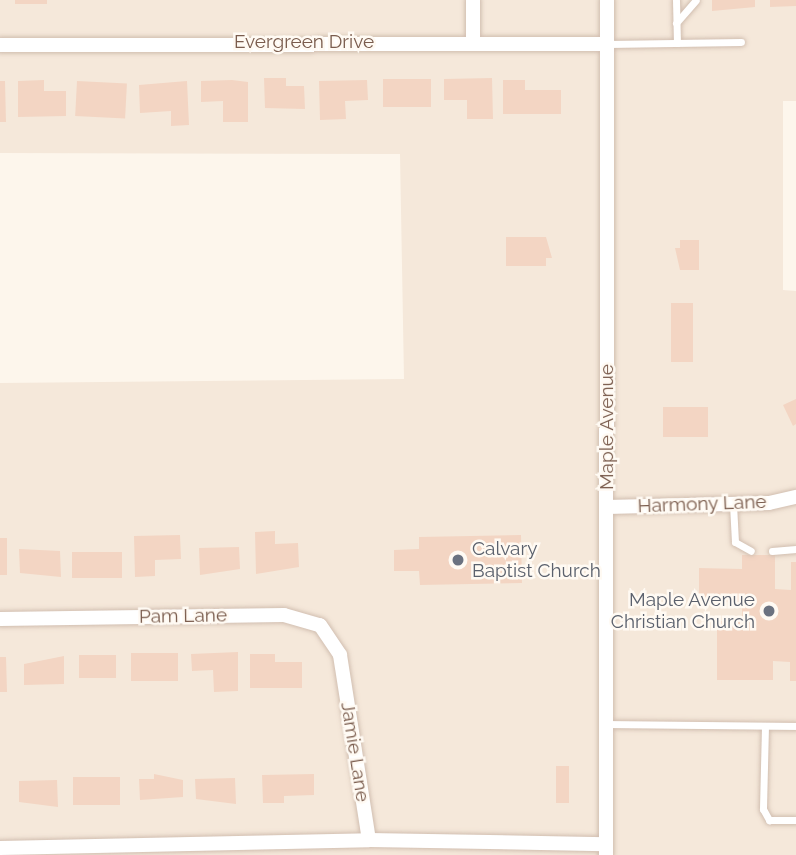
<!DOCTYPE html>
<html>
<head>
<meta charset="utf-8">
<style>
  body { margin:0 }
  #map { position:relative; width:796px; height:855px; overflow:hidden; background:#fdf6ec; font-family:Raleway,sans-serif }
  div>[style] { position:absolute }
  .residential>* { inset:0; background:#f5e8da }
  .building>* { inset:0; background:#f3d5c3; transform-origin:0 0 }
  .roads { filter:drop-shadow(0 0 2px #d1beb0) drop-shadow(0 0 2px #d1beb0) }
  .service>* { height:7px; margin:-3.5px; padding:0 3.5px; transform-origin:3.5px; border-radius:3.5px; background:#fff }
  .minor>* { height:14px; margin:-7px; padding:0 7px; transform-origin:7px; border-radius:7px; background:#fff }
  .dots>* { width:19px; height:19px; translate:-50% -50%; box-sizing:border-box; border:4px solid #fffaf3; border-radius:50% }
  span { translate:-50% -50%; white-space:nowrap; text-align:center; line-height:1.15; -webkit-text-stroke:5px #fffaf3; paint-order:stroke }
  .street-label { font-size:19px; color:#7a5c4d }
  .worship-label { font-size:19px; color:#5b616d }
  .left { translate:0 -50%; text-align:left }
  .right { translate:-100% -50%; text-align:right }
</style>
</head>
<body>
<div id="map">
  <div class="residential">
    <i style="clip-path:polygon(0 0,796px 0,796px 101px,783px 101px,783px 290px,796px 291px,796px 855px,0 855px,0 383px,404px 379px,400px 154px,0 153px)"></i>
  </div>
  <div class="building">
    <i style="left:15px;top:0;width:32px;height:4px"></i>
    <i style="clip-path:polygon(712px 0,755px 0,755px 7px,712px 11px)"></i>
    <i style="clip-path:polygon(770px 0,796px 0,796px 6px,770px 7px)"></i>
    <i style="clip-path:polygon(264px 78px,286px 78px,286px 86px,304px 86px,305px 109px,265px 108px)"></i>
    <i style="clip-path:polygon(492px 78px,493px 119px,467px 119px,467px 100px,444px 100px,444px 79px)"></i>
    <i style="left:431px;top:79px;width:28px;height:48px;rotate:90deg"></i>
    <i style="clip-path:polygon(44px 80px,44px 91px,66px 91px,66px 116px,18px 117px,18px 81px)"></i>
    <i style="clip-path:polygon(232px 80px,248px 82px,248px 122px,223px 122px,223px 101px,201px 102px,201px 81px)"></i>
    <i style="clip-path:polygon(367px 80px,368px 100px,345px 101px,346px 119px,320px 120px,319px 81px)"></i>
    <i style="clip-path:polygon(503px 80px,525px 80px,525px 90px,561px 90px,561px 114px,503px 114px)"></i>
    <i style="clip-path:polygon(0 81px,5px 81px,6px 122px,0 122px)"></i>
    <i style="left:77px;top:81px;width:50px;height:35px;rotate:3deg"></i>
    <i style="clip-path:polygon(187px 81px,189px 125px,171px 126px,171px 111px,140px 113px,139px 85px)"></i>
    <i style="clip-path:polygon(506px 237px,546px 237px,552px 258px,546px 258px,546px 266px,506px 266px)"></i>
    <i style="clip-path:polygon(680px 240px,699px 240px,699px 270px,680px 270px,675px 248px,680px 248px)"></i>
    <i style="left:671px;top:303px;width:22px;height:59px"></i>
    <i style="clip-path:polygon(796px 399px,796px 424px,793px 426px,783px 405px)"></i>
    <i style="left:663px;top:407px;width:45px;height:30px"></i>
    <i style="clip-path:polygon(275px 531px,275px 544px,298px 543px,299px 567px,256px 574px,255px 532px)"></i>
    <i style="clip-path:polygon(180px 535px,181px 559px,155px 560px,155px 576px,135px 577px,134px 536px)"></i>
    <i style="clip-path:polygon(521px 535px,522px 583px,420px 585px,419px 571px,394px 571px,394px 550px,419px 549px,419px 537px)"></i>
    <i style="left:0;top:538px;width:7px;height:37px"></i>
    <i style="clip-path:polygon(239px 547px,240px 569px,200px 575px,199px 548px)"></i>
    <i style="clip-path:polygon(19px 549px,60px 551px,61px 577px,20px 573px)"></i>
    <i style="left:122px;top:552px;width:26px;height:50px;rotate:90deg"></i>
    <i style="clip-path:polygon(742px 555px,775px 555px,775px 589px,791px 590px,791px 562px,796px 562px,796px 681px,790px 681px,790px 662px,773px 661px,773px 680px,717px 680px,717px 621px,742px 621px,742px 602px,699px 602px,699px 568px,742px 569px)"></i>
    <i style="clip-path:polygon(238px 652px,238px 691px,214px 692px,213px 670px,192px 671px,191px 654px)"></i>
    <i style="left:178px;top:653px;width:28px;height:47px;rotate:90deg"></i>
    <i style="clip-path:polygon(250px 654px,275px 654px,275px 662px,302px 662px,302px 688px,250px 688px)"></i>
    <i style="left:79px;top:655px;width:37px;height:23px"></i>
    <i style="clip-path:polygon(64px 656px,64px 684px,24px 685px,24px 664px)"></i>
    <i style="clip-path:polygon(0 657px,6px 657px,7px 692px,0 692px)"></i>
    <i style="left:556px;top:766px;width:13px;height:37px"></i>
    <i style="clip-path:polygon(154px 774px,183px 780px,183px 797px,140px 800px,139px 779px,154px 779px)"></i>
    <i style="clip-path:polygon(314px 774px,314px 795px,284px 796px,284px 803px,263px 803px,262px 775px)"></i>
    <i style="left:120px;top:777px;width:28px;height:47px;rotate:90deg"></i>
    <i style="clip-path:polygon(235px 778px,236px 804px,196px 799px,195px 779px)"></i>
    <i style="clip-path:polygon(57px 780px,58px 807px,19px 802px,19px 781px)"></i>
  </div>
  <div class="roads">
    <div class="service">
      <i style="left:676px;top:0;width:43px;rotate:88.7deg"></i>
      <i style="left:676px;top:23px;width:30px;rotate:-49deg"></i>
      <i style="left:608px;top:44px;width:133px;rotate:-0.9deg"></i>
      <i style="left:733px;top:504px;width:38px;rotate:87deg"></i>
      <i style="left:735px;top:542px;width:18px;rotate:29deg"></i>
      <i style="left:772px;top:551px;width:24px;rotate:-5deg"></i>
      <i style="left:607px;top:724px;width:189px;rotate:0.6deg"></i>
      <i style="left:765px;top:726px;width:83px;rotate:91.4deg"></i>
      <i style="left:763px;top:809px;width:13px;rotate:61deg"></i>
      <i style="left:769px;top:820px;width:27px"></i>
    </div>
    <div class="minor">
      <i style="left:473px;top:41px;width:41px;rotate:-90deg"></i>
      <i style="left:0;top:45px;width:608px;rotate:-0.09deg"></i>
      <i style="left:607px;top:507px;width:162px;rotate:-1.4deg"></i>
      <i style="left:769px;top:503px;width:28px;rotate:-13deg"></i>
      <i style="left:0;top:619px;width:284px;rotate:-0.8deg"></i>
      <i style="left:284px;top:615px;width:37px;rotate:16deg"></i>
      <i style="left:320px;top:625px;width:36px;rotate:56deg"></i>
      <i style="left:340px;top:655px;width:187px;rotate:81.1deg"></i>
      <i style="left:0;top:848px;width:369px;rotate:-1.2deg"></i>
      <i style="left:369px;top:840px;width:237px;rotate:1deg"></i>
      <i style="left:606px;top:855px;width:855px;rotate:-89.93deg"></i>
    </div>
  </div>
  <div class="dots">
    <i style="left:458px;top:560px;background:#6b7280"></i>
    <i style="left:769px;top:611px;background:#6b7280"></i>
  </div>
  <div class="street-label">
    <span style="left:304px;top:42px">Evergreen Drive</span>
    <span style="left:607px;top:427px;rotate:-90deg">Maple Avenue</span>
    <span style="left:702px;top:504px;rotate:-2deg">Harmony Lane</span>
    <span style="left:183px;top:616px;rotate:-1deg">Pam Lane</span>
    <span style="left:355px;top:752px;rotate:81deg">Jamie Lane</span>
  </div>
  <div class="worship-label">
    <span class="left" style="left:472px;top:560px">Calvary<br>Baptist Church</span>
    <span class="right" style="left:755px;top:611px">Maple Avenue<br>Christian Church</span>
  </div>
</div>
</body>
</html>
